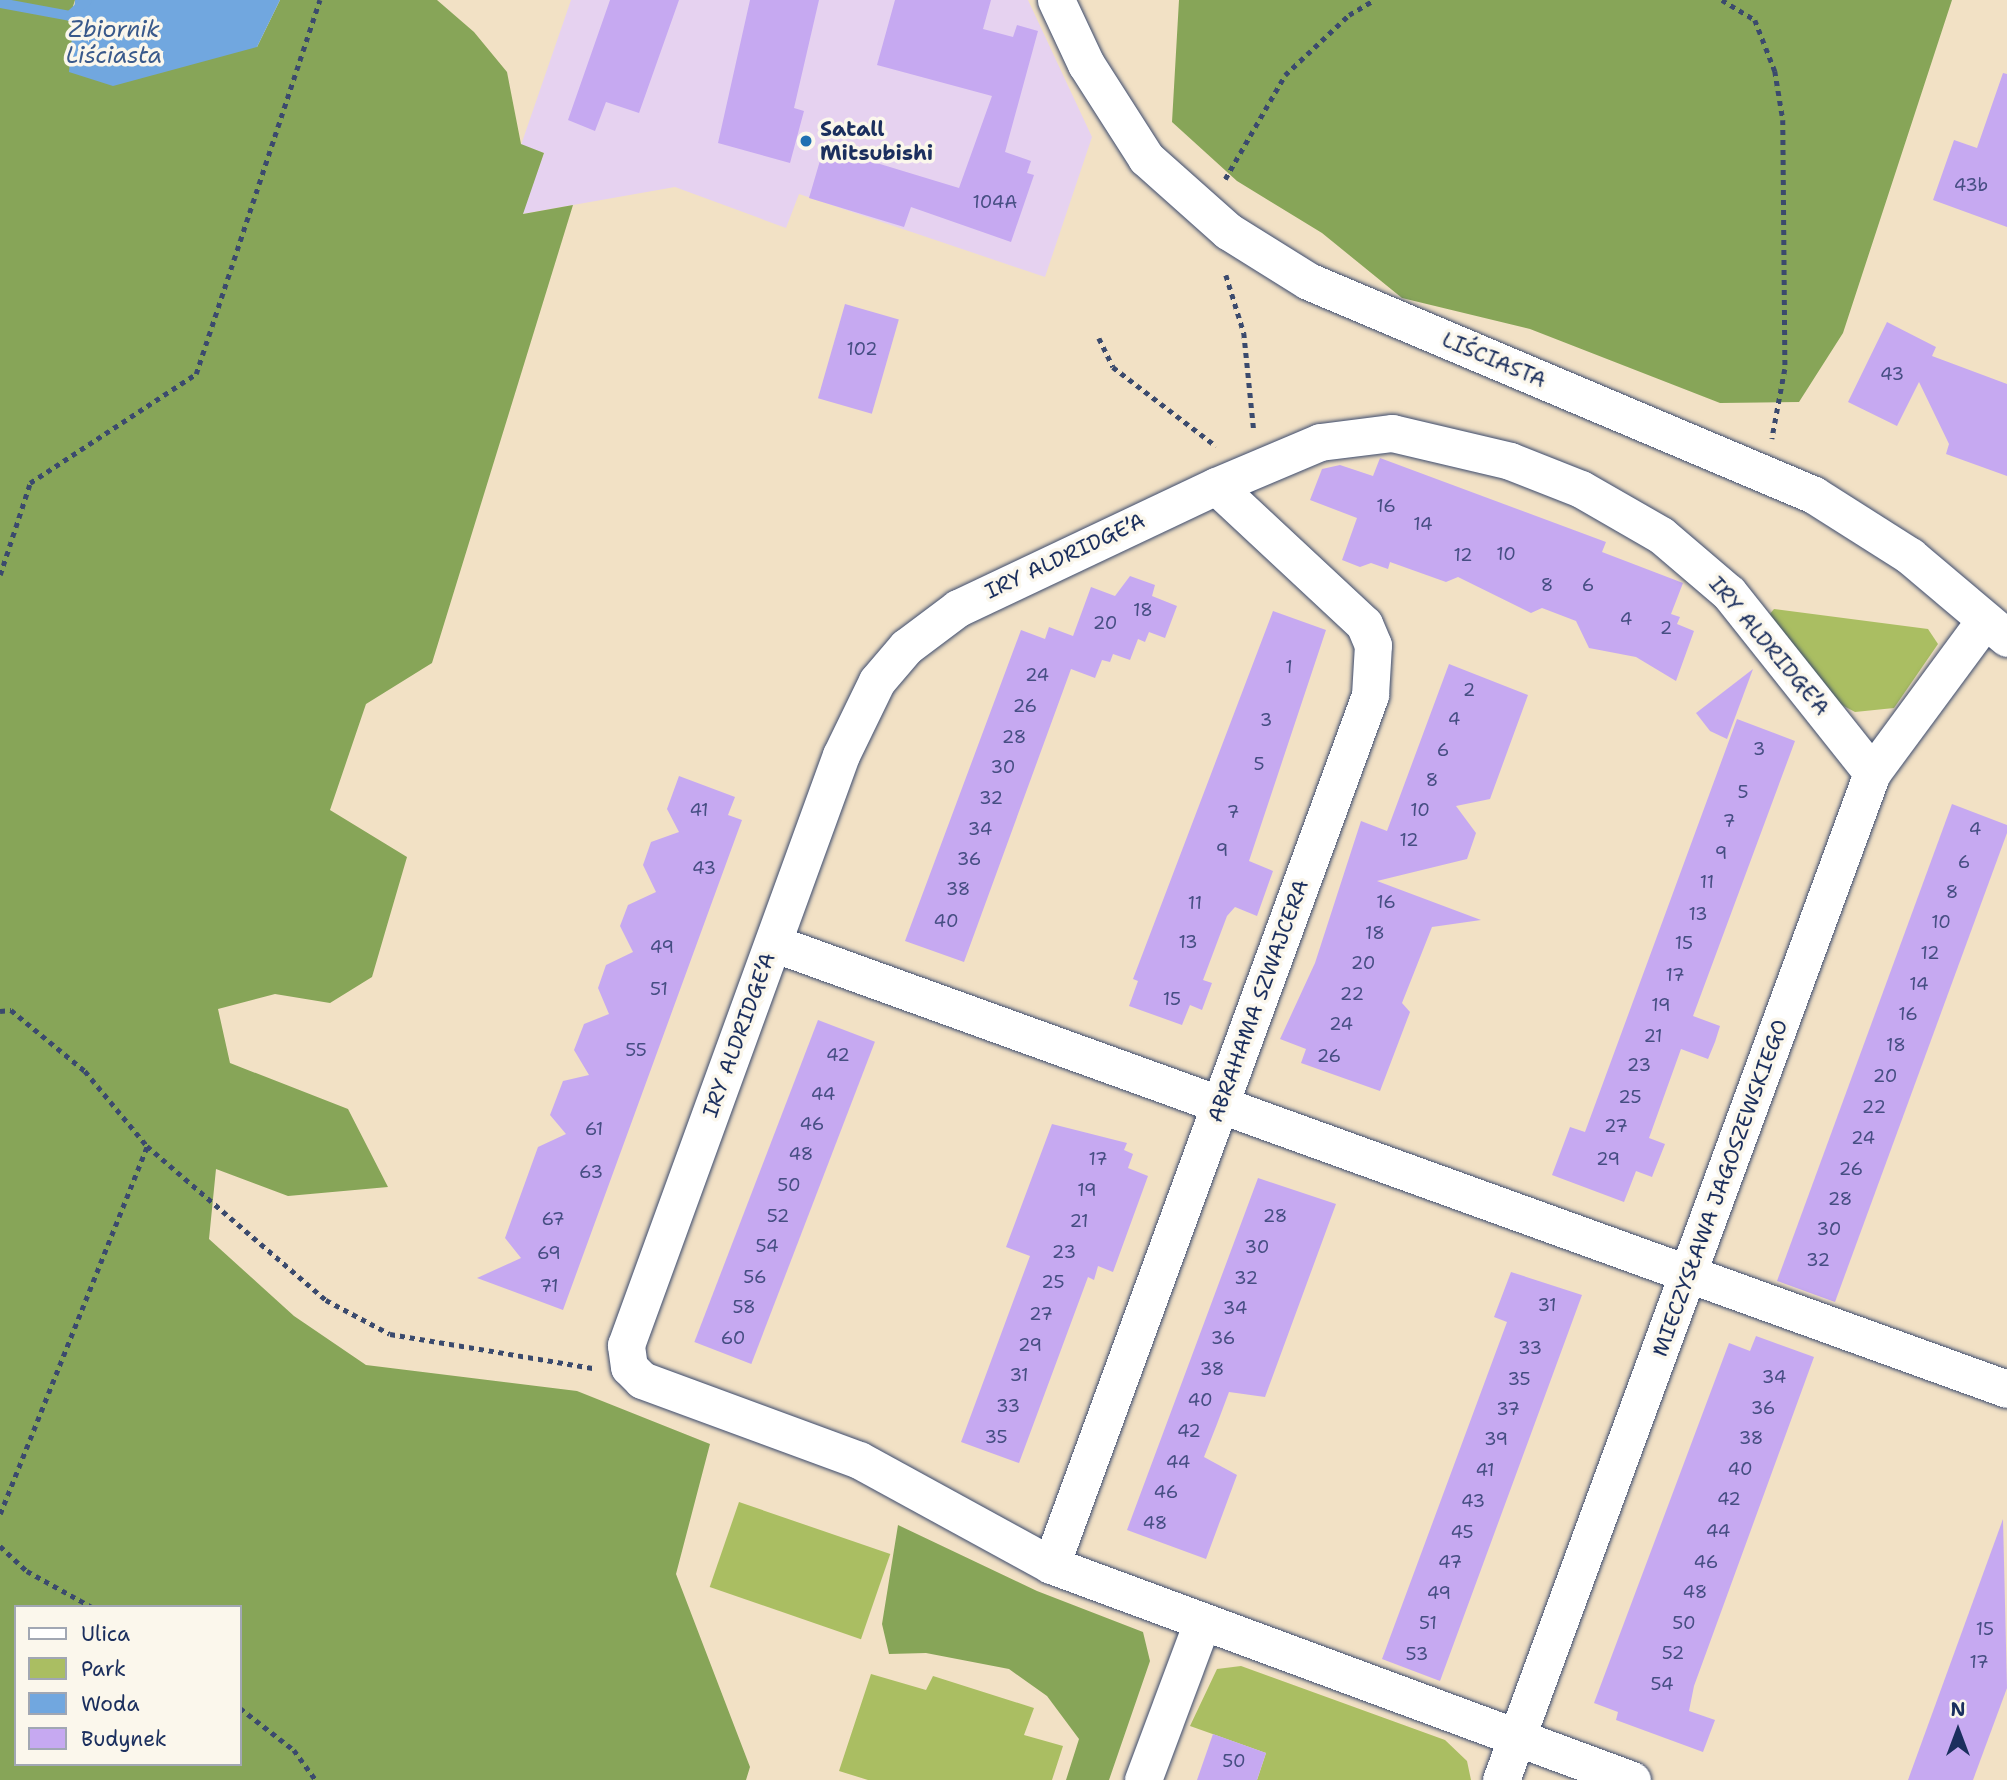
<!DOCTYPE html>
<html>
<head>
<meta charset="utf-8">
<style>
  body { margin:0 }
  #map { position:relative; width:2007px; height:1780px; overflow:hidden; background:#f2e1c5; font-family:"Shantell Sans",sans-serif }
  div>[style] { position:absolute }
  .built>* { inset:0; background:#e6d2f0 }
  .green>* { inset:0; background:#aabe62; transform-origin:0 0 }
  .forest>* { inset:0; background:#87a558 }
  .water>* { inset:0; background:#71a7df }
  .stream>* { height:10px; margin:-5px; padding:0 5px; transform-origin:5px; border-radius:5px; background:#71a7df }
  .building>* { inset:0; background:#c6a9f1; transform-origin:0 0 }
  .path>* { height:4.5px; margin-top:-2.25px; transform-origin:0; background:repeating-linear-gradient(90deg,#3b4a6d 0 5px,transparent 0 10px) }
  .roads { filter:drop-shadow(0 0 2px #3b4a6d) drop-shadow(0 0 2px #3b4a6d) }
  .minor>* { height:37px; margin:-18.5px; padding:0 18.5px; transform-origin:18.5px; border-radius:18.5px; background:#fff }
  .dots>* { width:19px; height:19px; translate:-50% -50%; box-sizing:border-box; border:4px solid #fbf7ec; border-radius:50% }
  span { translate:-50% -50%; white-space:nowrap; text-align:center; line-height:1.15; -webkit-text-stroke:7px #fbf7ec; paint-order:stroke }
  .number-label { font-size:18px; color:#464e83 }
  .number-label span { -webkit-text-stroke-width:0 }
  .poi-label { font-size:21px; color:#1b2f5e; font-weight:700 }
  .left { translate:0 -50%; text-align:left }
  .street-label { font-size:21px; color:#1b2f5e }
  .water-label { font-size:23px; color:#39598b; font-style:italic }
  .legend { position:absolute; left:14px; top:1605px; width:228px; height:161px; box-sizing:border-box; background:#fbf7ec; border:2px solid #a1a7b3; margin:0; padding:9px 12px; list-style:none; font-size:21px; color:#1b2f5e }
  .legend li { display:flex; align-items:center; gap:14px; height:35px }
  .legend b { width:35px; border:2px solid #a1a7b3 }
  .north { position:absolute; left:1923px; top:1696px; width:70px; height:70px; -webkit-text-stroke:5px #fbf7ec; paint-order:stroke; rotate:0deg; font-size:19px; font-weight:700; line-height:28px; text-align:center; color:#1b2f5e }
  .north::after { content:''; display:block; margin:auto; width:24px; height:32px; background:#1b2f5e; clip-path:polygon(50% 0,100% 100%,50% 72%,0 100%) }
</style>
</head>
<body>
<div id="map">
  <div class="built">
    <i style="clip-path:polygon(571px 0,1028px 0,1092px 137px,1045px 277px,799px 194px,786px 228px,675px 187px,522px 214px,544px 153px,521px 145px)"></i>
  </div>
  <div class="green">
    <i style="clip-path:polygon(1774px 609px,1928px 629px,1938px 644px,1894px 708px,1855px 712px,1840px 704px,1769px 615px)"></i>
    <i style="left:739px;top:1502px;width:160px;height:90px;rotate:19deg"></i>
    <i style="clip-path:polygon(1241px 1666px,1445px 1740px,1467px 1761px,1471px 1780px,1257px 1780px,1266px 1753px,1190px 1726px,1217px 1669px)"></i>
    <i style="clip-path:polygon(871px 1674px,926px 1690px,933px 1676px,1034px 1708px,1024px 1735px,1063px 1746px,1052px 1780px,868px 1780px,839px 1771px)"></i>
  </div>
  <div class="forest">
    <i style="clip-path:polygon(evenodd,0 0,75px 0,70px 16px,257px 47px,280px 0,437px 0,474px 32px,507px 72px,521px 144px,544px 153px,523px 214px,573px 205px,432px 663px,366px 704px,330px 810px,407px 857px,372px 977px,330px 1003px,275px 994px,218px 1009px,230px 1063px,348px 1109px,388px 1187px,288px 1196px,216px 1169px,209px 1239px,294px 1316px,366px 1365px,577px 1391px,710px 1444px,676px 1574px,750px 1767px,746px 1780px,0 1780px,0 0,16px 1607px,240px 1607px,240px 1764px,16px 1764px,16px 1607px)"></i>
    <i style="clip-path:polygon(1179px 0,1952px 0,1843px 333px,1799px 402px,1720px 403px,1530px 329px,1402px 298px,1322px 233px,1237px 181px,1172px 122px)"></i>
    <i style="clip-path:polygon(898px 1525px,1037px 1591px,1143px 1632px,1150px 1661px,1109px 1780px,1066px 1780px,1079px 1739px,1047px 1696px,1009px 1669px,926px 1653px,889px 1654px,882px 1624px)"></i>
  </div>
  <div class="water">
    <i style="clip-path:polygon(75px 0,280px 0,257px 47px,113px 86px,69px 72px)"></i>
  </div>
  <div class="stream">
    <i style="left:0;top:3px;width:71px;rotate:10.5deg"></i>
    <i style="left:70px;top:16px;width:23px;rotate:-43deg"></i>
  </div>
  <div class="building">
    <i style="clip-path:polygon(610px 0,679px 0,639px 113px,606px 102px,595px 131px,568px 120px)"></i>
    <i style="clip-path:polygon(750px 0,819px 0,794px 108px,804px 111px,790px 163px,718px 143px)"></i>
    <i style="clip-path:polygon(895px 0,991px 0,983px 29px,1013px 37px,1017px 25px,1038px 31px,1005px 152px,1031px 161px,1027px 173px,1034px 175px,1011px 242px,911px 207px,904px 227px,809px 198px,824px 147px,959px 188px,992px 96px,877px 65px)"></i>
    <i style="clip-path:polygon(2003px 73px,2007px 74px,2007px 227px,1933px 200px,1954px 140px,1977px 148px)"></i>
    <i style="left:845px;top:304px;width:56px;height:98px;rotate:16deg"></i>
    <i style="clip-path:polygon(1887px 322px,1936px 347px,1932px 356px,2007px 384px,2007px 476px,1946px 454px,1949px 444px,1919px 382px,1897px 426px,1848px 402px)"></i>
    <i style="clip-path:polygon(1380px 458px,1606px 542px,1602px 552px,1683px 583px,1671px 614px,1680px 617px,1677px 624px,1694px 631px,1676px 681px,1636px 657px,1589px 648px,1576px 621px,1542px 608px,1531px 613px,1458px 577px,1446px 582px,1390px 562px,1388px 569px,1371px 563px,1360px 567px,1342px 560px,1357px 518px,1310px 500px,1322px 469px,1340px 465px,1373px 476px)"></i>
    <i style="clip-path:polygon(1130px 576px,1155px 585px,1152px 596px,1177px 606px,1165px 638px,1149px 632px,1145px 642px,1138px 639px,1130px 660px,1113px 654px,1110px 662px,1102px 660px,1095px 678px,1071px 669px,964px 962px,905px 941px,1021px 630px,1045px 639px,1049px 627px,1073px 636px,1091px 587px,1115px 596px)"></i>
    <i style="clip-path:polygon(1273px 611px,1326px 630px,1249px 861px,1273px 871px,1257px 916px,1235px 907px,1227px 916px,1203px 980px,1212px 983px,1202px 1010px,1190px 1005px,1182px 1025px,1129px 1006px,1138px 981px,1133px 979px)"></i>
    <i style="clip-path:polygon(1449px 664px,1528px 695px,1490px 799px,1456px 806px,1476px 833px,1467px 859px,1377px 881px,1481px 920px,1432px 927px,1402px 1003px,1410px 1012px,1380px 1091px,1301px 1063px,1306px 1049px,1280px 1039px,1315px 963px,1361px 821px,1387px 831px)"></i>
    <i style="clip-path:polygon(1753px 669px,1727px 739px,1710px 731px,1696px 713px)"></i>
    <i style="clip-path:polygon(1737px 719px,1795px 741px,1693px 1016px,1720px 1026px,1715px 1042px,1708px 1059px,1681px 1049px,1649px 1138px,1665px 1144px,1652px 1177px,1636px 1171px,1624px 1202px,1552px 1175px,1570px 1127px,1585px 1132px)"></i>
    <i style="clip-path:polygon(679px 776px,735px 797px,728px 815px,742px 820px,563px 1310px,477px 1278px,521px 1258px,505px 1238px,538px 1147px,566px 1134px,550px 1115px,563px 1081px,589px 1075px,574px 1050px,584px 1024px,609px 1014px,598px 988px,606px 965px,633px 952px,620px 926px,628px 905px,656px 892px,643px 865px,651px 842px,679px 832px,667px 809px)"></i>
    <i style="clip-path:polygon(1952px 804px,2007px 825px,2007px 833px,1835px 1302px,1777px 1281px)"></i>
    <i style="left:818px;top:1020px;width:61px;height:345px;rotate:21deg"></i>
    <i style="clip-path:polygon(1052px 1124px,1127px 1143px,1124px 1150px,1133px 1154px,1128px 1168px,1148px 1176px,1113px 1272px,1098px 1266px,1094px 1280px,1088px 1277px,1019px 1463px,961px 1442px,1030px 1256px,1006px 1247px)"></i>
    <i style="clip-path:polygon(1258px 1178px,1336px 1204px,1265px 1397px,1229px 1392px,1217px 1424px,1204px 1457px,1237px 1475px,1206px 1559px,1127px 1530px)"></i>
    <i style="clip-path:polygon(1511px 1272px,1582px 1295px,1440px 1681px,1382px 1659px,1507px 1322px,1494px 1317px)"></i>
    <i style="clip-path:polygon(1756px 1336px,1814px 1357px,1694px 1686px,1689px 1711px,1715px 1720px,1703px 1752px,1616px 1720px,1618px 1712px,1594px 1703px,1729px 1343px,1750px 1351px)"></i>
    <i style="clip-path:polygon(2003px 1519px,2007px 1688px,1973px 1780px,1908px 1780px)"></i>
    <i style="clip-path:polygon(1213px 1734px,1266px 1753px,1257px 1780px,1197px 1780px)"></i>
  </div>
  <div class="path">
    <i style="left:1722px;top:0;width:39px;rotate:31deg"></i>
    <i style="left:1755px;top:20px;width:55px;rotate:68.6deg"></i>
    <i style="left:1775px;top:71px;width:50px;rotate:80.7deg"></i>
    <i style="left:1783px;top:120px;width:249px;rotate:89.5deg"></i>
    <i style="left:1785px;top:369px;width:71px;rotate:100.5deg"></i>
    <i style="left:1225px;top:179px;width:120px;rotate:-60deg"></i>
    <i style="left:1285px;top:75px;width:88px;rotate:-43.2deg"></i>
    <i style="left:1349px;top:15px;width:29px;rotate:-31deg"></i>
    <i style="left:1226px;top:275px;width:61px;rotate:72.8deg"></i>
    <i style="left:1244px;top:333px;width:99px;rotate:84.2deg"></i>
    <i style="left:1099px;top:338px;width:32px;rotate:64deg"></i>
    <i style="left:1113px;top:367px;width:130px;rotate:37.5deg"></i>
    <i style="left:0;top:575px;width:97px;rotate:-71.9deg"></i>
    <i style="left:30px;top:483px;width:199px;rotate:-33.3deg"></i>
    <i style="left:196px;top:374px;width:394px;rotate:-71.7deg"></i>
    <i style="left:0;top:1011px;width:11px;rotate:-5deg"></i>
    <i style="left:11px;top:1010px;width:96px;rotate:39.5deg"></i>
    <i style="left:85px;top:1071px;width:97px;rotate:50.4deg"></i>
    <i style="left:147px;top:1146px;width:236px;rotate:40.7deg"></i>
    <i style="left:326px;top:1300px;width:72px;rotate:28deg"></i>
    <i style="left:390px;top:1334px;width:207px;rotate:9.5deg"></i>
    <i style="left:0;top:1514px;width:396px;rotate:-68.2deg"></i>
    <i style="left:0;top:1546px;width:37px;rotate:43deg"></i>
    <i style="left:27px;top:1571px;width:74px;rotate:29deg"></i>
    <i style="left:240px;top:1708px;width:68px;rotate:37.9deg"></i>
    <i style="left:294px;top:1750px;width:37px;rotate:54deg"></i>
  </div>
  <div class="roads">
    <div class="minor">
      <i style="left:1056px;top:0;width:71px;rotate:64.9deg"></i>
      <i style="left:1086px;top:64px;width:112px;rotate:57.4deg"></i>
      <i style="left:1146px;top:158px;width:110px;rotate:41.7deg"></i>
      <i style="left:1228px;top:231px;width:94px;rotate:32deg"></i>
      <i style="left:1308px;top:281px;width:549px;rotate:22.92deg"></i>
      <i style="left:1814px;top:495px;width:114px;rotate:32.4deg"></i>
      <i style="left:1910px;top:556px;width:127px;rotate:40.2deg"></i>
      <i style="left:773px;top:943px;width:1312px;rotate:19.87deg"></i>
      <i style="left:1051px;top:1565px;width:927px;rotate:-69.86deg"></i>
      <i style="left:1370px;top:695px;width:50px;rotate:-86.6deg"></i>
      <i style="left:1373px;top:645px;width:23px;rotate:-113deg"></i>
      <i style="left:1364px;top:624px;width:202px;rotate:-137deg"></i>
      <i style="left:1143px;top:1780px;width:165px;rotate:-69.5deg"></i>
      <i style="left:1501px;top:1780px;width:1073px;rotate:-69.78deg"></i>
      <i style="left:1872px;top:773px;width:189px;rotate:-53.6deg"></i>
      <i style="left:1632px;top:1780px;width:620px;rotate:-159.69deg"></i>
      <i style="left:1051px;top:1565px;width:219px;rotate:-151.3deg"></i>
      <i style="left:859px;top:1460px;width:231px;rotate:-159.8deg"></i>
      <i style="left:642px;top:1380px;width:18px;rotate:-135deg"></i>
      <i style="left:629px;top:1367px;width:22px;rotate:-98deg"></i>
      <i style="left:626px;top:1345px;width:628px;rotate:-69.98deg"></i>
      <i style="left:841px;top:755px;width:82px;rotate:-64.1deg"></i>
      <i style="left:877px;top:681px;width:45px;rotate:-49.5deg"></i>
      <i style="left:906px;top:647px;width:65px;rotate:-36.9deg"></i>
      <i style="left:958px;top:608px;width:285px;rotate:-25.3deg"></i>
      <i style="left:1216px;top:486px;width:113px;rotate:-22.9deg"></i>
      <i style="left:1320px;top:442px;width:73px;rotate:-7.1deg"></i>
      <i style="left:1392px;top:433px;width:121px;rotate:13.3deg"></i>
      <i style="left:1510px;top:461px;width:76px;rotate:21.5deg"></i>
      <i style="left:1581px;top:489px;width:92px;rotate:29.9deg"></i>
      <i style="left:1661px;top:535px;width:89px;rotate:40.5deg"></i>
      <i style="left:1729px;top:593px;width:230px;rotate:51.5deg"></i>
    </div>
  </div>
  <div class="dots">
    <i style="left:806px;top:141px;background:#1f6fb2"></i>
  </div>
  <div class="number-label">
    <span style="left:1971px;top:185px">43b</span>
    <span style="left:995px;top:202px">104A</span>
    <span style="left:862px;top:349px">102</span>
    <span style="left:1892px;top:374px">43</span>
    <span style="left:1386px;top:506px">16</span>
    <span style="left:1423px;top:524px">14</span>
    <span style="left:1506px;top:554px">10</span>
    <span style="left:1463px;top:555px">12</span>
    <span style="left:1547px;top:585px">8</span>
    <span style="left:1588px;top:585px">6</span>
    <span style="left:1143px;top:610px">18</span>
    <span style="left:1626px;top:619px">4</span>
    <span style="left:1105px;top:623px">20</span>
    <span style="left:1666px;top:628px">2</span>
    <span style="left:1289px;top:667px">1</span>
    <span style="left:1037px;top:675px">24</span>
    <span style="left:1469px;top:690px">2</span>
    <span style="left:1025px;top:706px">26</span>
    <span style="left:1454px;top:719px">4</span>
    <span style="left:1266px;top:720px">3</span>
    <span style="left:1014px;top:737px">28</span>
    <span style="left:1759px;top:749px">3</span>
    <span style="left:1443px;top:750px">6</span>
    <span style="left:1259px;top:764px">5</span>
    <span style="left:1003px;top:767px">30</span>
    <span style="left:1432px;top:780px">8</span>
    <span style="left:1743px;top:792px">5</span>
    <span style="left:991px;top:798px">32</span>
    <span style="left:699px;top:810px">41</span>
    <span style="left:1420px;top:810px">10</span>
    <span style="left:1233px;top:812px">7</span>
    <span style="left:1729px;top:821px">7</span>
    <span style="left:980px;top:829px">34</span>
    <span style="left:1975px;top:829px">4</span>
    <span style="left:1409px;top:840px">12</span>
    <span style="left:1222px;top:850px">9</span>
    <span style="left:1721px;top:853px">9</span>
    <span style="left:969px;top:859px">36</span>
    <span style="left:1964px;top:862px">6</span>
    <span style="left:704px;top:868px">43</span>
    <span style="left:1707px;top:882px">11</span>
    <span style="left:958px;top:889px">38</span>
    <span style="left:1952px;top:892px">8</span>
    <span style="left:1386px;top:902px">16</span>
    <span style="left:1195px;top:903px">11</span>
    <span style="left:1698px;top:914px">13</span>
    <span style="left:946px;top:921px">40</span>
    <span style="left:1941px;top:922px">10</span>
    <span style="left:1375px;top:933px">18</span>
    <span style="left:1188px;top:942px">13</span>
    <span style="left:1684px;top:943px">15</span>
    <span style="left:662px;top:947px">49</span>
    <span style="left:1930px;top:953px">12</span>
    <span style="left:1363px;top:963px">20</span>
    <span style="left:1675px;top:975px">17</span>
    <span style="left:1919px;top:984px">14</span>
    <span style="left:659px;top:989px">51</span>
    <span style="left:1352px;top:994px">22</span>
    <span style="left:1172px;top:999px">15</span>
    <span style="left:1661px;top:1005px">19</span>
    <span style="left:1908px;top:1014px">16</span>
    <span style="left:1341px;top:1024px">24</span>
    <span style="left:1653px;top:1036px">21</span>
    <span style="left:1896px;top:1045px">18</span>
    <span style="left:636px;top:1050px">55</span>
    <span style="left:838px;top:1055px">42</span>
    <span style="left:1329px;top:1056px">26</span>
    <span style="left:1639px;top:1065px">23</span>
    <span style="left:1885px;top:1076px">20</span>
    <span style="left:823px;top:1094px">44</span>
    <span style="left:1630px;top:1097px">25</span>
    <span style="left:1874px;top:1107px">22</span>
    <span style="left:812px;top:1124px">46</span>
    <span style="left:1616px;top:1126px">27</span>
    <span style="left:594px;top:1129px">61</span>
    <span style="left:1863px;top:1138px">24</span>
    <span style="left:801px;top:1154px">48</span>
    <span style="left:1098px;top:1159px">17</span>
    <span style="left:1608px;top:1159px">29</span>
    <span style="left:1851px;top:1169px">26</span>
    <span style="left:591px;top:1172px">63</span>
    <span style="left:789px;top:1185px">50</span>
    <span style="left:1087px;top:1190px">19</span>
    <span style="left:1840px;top:1199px">28</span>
    <span style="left:778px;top:1216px">52</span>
    <span style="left:1275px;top:1216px">28</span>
    <span style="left:553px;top:1219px">67</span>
    <span style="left:1079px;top:1221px">21</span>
    <span style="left:1829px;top:1229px">30</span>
    <span style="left:767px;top:1246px">54</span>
    <span style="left:1257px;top:1247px">30</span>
    <span style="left:1064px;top:1252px">23</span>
    <span style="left:549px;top:1253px">69</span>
    <span style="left:1818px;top:1260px">32</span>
    <span style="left:755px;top:1277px">56</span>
    <span style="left:1246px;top:1278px">32</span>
    <span style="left:1053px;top:1282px">25</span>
    <span style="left:549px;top:1286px">71</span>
    <span style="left:1547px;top:1305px">31</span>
    <span style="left:744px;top:1307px">58</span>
    <span style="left:1235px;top:1308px">34</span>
    <span style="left:1041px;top:1314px">27</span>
    <span style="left:733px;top:1338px">60</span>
    <span style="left:1223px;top:1338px">36</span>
    <span style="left:1030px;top:1345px">29</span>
    <span style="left:1530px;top:1348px">33</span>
    <span style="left:1212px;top:1369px">38</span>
    <span style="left:1019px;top:1375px">31</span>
    <span style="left:1774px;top:1377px">34</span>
    <span style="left:1519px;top:1379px">35</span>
    <span style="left:1200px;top:1400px">40</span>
    <span style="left:1008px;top:1406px">33</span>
    <span style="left:1763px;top:1408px">36</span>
    <span style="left:1508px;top:1409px">37</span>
    <span style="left:1189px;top:1431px">42</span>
    <span style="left:996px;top:1437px">35</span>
    <span style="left:1751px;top:1438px">38</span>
    <span style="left:1496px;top:1439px">39</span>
    <span style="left:1178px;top:1462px">44</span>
    <span style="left:1740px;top:1469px">40</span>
    <span style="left:1485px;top:1470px">41</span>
    <span style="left:1166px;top:1492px">46</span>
    <span style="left:1729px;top:1499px">42</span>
    <span style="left:1473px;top:1501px">43</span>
    <span style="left:1155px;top:1523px">48</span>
    <span style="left:1718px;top:1531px">44</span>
    <span style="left:1462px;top:1532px">45</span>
    <span style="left:1450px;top:1562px">47</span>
    <span style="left:1706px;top:1562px">46</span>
    <span style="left:1695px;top:1592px">48</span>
    <span style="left:1439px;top:1593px">49</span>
    <span style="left:1428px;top:1623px">51</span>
    <span style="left:1684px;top:1623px">50</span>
    <span style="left:1985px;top:1629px">15</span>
    <span style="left:1673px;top:1653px">52</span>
    <span style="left:1417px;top:1654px">53</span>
    <span style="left:1979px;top:1662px">17</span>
    <span style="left:1662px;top:1684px">54</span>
    <span style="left:1234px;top:1761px">50</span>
  </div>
  <div class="poi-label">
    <span class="left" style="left:820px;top:141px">Satall<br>Mitsubishi</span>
  </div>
  <div class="street-label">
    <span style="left:1494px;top:360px;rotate:23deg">LIŚCIASTA</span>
    <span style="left:1065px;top:556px;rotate:-25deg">IRY ALDRIDGE’A</span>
    <span style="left:1769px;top:646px;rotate:50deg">IRY ALDRIDGE’A</span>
    <span style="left:1258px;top:1001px;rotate:-70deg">ABRAHAMA SZWAJCERA</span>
    <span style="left:739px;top:1035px;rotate:-70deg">IRY ALDRIDGE’A</span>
    <span style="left:1720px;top:1188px;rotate:-70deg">MIECZYSŁAWA JAGOSZEWSKIEGO</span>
  </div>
  <div class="water-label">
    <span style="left:114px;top:42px">Zbiornik<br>Liściasta</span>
  </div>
  <ul class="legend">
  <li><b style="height:9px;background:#fff"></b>Ulica</li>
  <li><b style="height:19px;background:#aabe62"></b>Park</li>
  <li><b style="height:19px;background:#71a7df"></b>Woda</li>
  <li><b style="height:19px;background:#c6a9f1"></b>Budynek</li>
  </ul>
  <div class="north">N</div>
</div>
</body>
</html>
